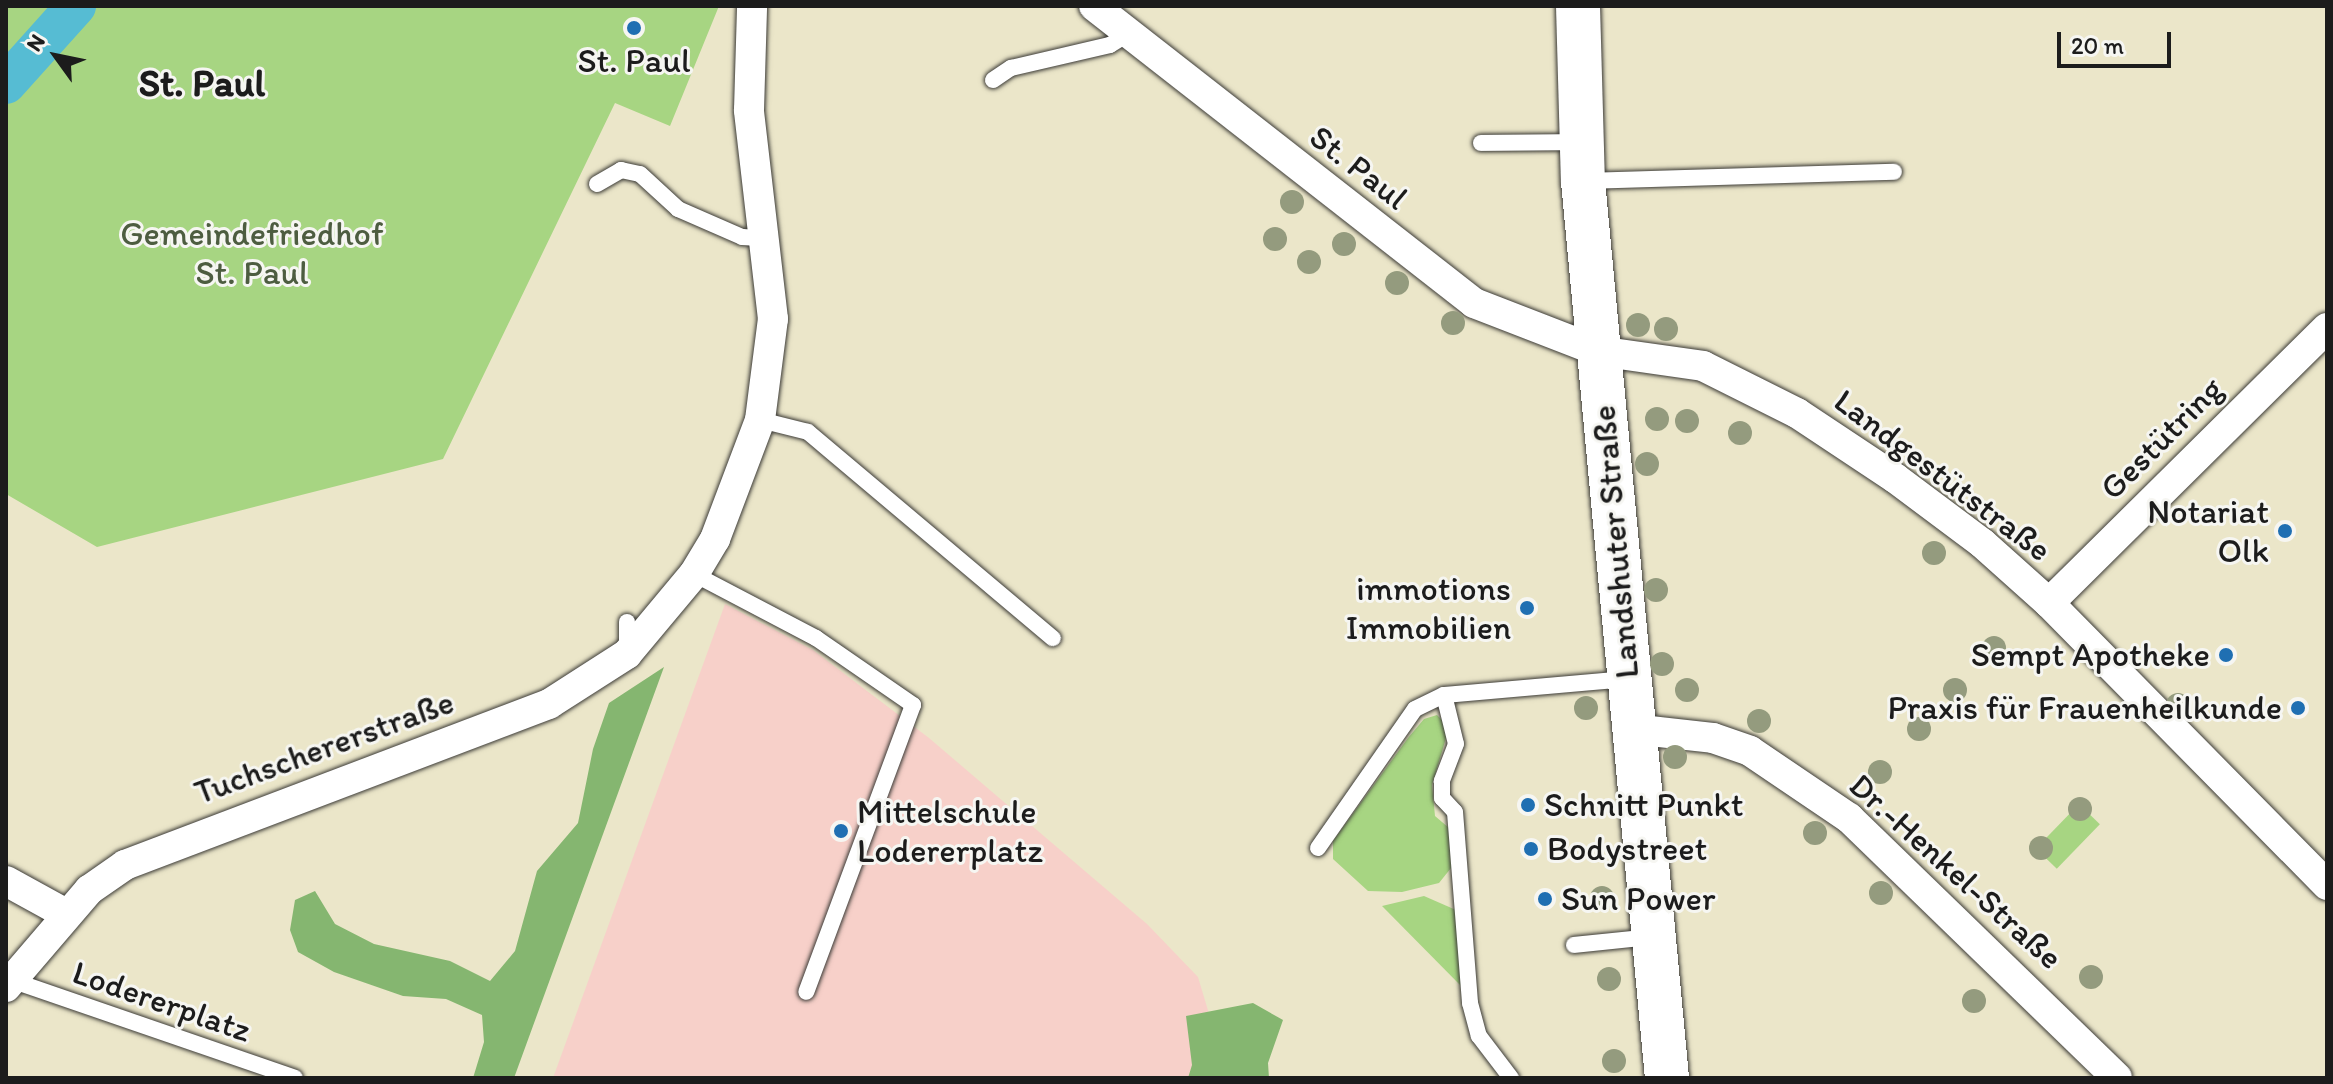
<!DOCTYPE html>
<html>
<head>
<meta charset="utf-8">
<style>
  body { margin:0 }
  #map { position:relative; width:2333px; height:1084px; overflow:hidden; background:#ebe6c9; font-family:Itim,sans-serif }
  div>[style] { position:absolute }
  .built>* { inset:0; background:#f7d0c9 }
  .green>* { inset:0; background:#a7d582; transform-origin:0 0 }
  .forest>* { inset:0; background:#85b670 }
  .canal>* { height:40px; margin:-20px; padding:0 20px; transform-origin:20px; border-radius:20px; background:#56bcd3 }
  .roads { filter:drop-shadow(0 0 2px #3b3a36) drop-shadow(0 0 2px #3b3a36) }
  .lane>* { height:16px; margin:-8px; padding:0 8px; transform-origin:8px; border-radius:8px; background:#fff }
  .street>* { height:30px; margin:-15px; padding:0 15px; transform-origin:15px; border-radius:15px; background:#fff }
  .secondary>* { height:44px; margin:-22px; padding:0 22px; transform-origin:22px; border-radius:22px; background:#fff }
  .trees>* { width:24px; height:24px; margin:-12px; border-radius:50%; background:#949b7e }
  .dots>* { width:22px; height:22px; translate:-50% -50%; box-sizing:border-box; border:4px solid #f6f6f2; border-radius:50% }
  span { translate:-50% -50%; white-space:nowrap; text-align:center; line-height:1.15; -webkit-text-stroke:6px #f6f6f2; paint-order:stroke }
  .poi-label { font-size:34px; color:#1c1c1c }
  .right { translate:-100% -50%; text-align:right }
  .left { translate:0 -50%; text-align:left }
  .street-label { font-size:34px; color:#1c1c1c }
  .park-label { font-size:34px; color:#4d5d40 }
  .quarter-label { font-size:38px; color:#1c1c1c; font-weight:700 }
  .frame { position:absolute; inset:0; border:8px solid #1c1c1c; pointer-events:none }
  .north { position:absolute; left:16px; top:16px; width:80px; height:80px; -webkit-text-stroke:6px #f6f6f2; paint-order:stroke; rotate:303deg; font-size:22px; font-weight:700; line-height:32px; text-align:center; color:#1c1c1c }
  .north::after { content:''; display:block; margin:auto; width:28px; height:36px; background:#1c1c1c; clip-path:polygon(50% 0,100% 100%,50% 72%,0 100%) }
  .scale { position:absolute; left:2057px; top:32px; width:114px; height:36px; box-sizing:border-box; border:4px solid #1c1c1c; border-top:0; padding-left:10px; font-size:24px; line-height:28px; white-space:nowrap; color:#1c1c1c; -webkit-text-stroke:6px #f6f6f2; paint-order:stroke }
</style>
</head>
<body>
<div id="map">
  <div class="built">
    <i style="clip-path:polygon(725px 604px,813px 650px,929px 738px,1147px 924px,1198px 977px,1224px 1064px,1220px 1078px,553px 1078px)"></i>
  </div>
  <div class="green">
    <i style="clip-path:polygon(6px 6px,719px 6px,670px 126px,615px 103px,443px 459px,97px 547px,6px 494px)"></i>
    <i style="clip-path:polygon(1437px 715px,1444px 722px,1446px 738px,1432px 785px,1435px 816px,1449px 828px,1451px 868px,1439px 883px,1402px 892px,1368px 891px,1333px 859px,1333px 841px,1408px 738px,1424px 719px)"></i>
    <i style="left:2079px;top:804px;width:29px;height:62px;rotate:44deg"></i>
    <i style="clip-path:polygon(1424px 896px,1456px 910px,1462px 987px,1382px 906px)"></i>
  </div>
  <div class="forest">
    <i style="clip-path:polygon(664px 667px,514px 1078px,473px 1078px,484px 1042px,482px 1015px,446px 999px,403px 996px,334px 972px,298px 952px,290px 930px,295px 900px,315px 891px,335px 924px,374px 944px,450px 961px,490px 981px,515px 951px,537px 871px,578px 823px,593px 749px,609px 703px)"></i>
    <i style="clip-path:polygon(1253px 1003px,1283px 1020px,1268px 1063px,1269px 1078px,1188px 1078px,1192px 1065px,1186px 1016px)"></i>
  </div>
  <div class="canal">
    <i style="left:6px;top:84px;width:105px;rotate:-48.1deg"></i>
  </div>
  <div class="roads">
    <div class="lane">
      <i style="left:993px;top:80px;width:22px;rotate:-34deg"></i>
      <i style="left:1011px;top:68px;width:102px;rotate:-13.1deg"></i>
      <i style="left:1110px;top:45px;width:22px;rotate:-32deg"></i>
      <i style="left:1481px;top:143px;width:99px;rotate:-0.6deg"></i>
      <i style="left:1584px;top:181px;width:310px;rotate:-1.7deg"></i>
      <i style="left:597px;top:184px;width:28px;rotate:-30deg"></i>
      <i style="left:621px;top:170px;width:19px;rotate:12deg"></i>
      <i style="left:640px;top:174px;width:52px;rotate:42.6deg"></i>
      <i style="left:678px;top:209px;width:70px;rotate:23.6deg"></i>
      <i style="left:742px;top:237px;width:22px;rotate:3deg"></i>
      <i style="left:760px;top:420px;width:49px;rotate:14deg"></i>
      <i style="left:808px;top:432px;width:320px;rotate:40.1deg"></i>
      <i style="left:694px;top:574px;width:138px;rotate:27.7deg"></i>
      <i style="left:816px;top:638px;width:118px;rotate:34.6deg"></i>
      <i style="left:913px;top:705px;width:306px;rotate:110.4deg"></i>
      <i style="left:627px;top:652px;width:30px;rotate:-90deg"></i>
      <i style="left:1444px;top:695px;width:50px;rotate:76.2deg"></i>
      <i style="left:1456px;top:744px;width:40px;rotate:111deg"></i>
      <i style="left:1442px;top:781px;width:17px;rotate:90deg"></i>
      <i style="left:1442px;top:798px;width:19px;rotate:47deg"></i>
      <i style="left:1455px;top:812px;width:192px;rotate:85.5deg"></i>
      <i style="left:1470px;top:1003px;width:34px;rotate:75deg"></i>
      <i style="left:1479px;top:1036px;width:53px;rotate:52.7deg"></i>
      <i style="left:1318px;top:848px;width:169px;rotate:-55.1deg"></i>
      <i style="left:1415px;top:709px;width:32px;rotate:-26deg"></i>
      <i style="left:1444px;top:695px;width:184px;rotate:-5deg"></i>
      <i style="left:1574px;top:945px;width:78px;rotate:-5.9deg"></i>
      <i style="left:11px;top:980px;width:300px;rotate:19deg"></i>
    </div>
    <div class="street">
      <i style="left:1094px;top:6px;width:482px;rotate:38deg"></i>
      <i style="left:1474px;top:303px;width:133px;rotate:21.2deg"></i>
      <i style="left:1598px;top:351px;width:106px;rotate:8.1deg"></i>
      <i style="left:1703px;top:366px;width:105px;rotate:26.6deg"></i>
      <i style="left:1797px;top:413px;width:118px;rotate:33.6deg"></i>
      <i style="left:1895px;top:478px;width:109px;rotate:36.8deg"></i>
      <i style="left:1982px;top:543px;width:90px;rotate:41.8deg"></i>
      <i style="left:2049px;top:603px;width:396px;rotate:45.4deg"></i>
      <i style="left:2049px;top:603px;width:391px;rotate:-44.7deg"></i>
      <i style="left:1632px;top:729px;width:81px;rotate:6.3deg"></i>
      <i style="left:1713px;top:738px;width:39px;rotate:19deg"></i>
      <i style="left:1750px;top:751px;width:120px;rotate:34.1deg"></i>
      <i style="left:1849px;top:818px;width:373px;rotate:44.1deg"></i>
      <i style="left:6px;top:881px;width:68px;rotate:28.8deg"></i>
      <i style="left:6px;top:987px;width:128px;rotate:-49.4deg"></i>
      <i style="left:89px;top:890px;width:44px;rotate:-34.8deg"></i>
      <i style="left:125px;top:865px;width:454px;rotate:-20.8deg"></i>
      <i style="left:549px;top:704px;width:93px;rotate:-32.7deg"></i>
      <i style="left:627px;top:654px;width:104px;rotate:-50.1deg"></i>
      <i style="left:694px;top:574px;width:41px;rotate:-59deg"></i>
      <i style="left:715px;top:539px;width:127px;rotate:-69.3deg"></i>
      <i style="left:760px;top:420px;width:102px;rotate:-82.7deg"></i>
      <i style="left:773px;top:319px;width:210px;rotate:-96.6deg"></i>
      <i style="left:749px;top:110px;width:104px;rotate:-88.3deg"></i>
    </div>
    <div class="secondary">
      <i style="left:1578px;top:6px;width:175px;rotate:88.4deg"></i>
      <i style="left:1583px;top:181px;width:901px;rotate:84.65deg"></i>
    </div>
  </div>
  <div class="trees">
    <i style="left:1292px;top:202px"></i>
    <i style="left:1275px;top:239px"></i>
    <i style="left:1344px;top:244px"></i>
    <i style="left:1309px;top:262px"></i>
    <i style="left:1397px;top:283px"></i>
    <i style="left:1453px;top:323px"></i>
    <i style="left:1638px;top:325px"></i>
    <i style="left:1666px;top:329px"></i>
    <i style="left:1657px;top:419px"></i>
    <i style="left:1687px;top:421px"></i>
    <i style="left:1740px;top:433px"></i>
    <i style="left:1647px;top:464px"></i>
    <i style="left:1934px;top:553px"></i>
    <i style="left:1656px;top:590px"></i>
    <i style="left:1994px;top:648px"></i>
    <i style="left:1662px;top:664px"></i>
    <i style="left:1687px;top:690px"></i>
    <i style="left:1955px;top:690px"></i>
    <i style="left:2178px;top:705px"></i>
    <i style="left:1586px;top:708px"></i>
    <i style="left:1759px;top:721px"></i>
    <i style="left:1919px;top:729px"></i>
    <i style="left:1675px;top:757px"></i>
    <i style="left:1880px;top:772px"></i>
    <i style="left:2080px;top:809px"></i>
    <i style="left:1815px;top:833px"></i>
    <i style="left:2041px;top:848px"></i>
    <i style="left:1881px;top:893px"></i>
    <i style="left:1602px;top:898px"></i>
    <i style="left:2091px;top:977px"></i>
    <i style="left:1609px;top:979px"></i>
    <i style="left:1974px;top:1001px"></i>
    <i style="left:1614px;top:1061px"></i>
  </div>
  <div class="dots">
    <i style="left:634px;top:28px;background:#1f6fb2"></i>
    <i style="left:2285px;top:531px;background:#1f6fb2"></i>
    <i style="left:1527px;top:608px;background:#1f6fb2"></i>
    <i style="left:2226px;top:655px;background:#1f6fb2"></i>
    <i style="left:2298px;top:708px;background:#1f6fb2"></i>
    <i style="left:1528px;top:805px;background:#1f6fb2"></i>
    <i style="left:841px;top:831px;background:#1f6fb2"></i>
    <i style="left:1531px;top:849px;background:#1f6fb2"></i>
    <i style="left:1545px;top:899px;background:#1f6fb2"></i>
  </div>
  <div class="poi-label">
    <span style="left:634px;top:61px">St. Paul</span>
    <span class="right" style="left:2269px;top:531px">Notariat<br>Olk</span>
    <span class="right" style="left:1511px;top:608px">immotions<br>Immobilien</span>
    <span class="right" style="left:2210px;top:655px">Sempt Apotheke</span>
    <span class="right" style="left:2282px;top:708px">Praxis für Frauenheilkunde</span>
    <span class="left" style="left:1544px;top:805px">Schnitt Punkt</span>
    <span class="left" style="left:857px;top:831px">Mittelschule<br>Lodererplatz</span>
    <span class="left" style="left:1547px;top:849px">Bodystreet</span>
    <span class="left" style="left:1561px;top:899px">Sun Power</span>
  </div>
  <div class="street-label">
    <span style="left:1359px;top:167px;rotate:38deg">St. Paul</span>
    <span style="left:2161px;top:438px;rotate:-45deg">Gestütring</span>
    <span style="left:1943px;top:475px;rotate:37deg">Landgestütstraße</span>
    <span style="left:1615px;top:542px;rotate:-95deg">Landshuter Straße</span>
    <span style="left:324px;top:747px;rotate:-20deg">Tuchschererstraße</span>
    <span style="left:1956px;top:871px;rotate:42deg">Dr.-Henkel-Straße</span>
    <span style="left:162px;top:1001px;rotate:19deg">Lodererplatz</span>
  </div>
  <div class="park-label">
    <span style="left:252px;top:253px">Gemeindefriedhof<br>St. Paul</span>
  </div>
  <div class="quarter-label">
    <span style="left:202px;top:84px">St. Paul</span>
  </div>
  <div class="frame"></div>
  <div class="north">N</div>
  <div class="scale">20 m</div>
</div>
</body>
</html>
